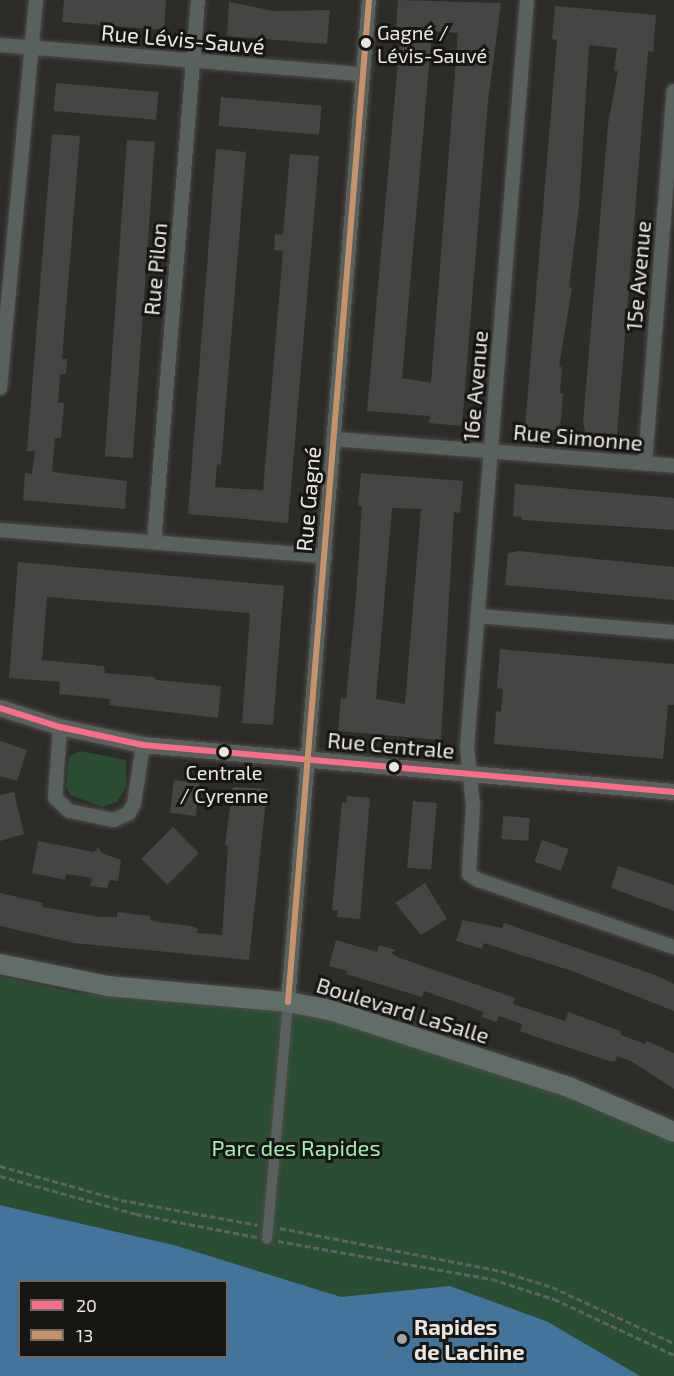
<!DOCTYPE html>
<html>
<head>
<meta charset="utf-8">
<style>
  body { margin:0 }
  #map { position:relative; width:674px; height:1376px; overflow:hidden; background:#2e2c28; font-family:"Exo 2",sans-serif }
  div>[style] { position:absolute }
  .green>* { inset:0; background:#2b4d32 }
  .water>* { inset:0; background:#43749b }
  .building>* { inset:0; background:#464544; transform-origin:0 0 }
  .path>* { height:3px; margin-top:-1.5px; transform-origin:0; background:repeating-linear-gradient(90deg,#5e6260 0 6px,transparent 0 9px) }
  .roads { filter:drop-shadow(0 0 2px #4b4a47) drop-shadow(0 0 2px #4b4a47) }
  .pedestrian>* { height:10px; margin:-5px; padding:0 5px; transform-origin:5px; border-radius:5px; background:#58615e }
  .minor>* { height:14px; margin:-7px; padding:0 7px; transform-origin:7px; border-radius:7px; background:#58615e }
  .tertiary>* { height:16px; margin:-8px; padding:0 8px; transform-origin:8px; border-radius:8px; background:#58615e }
  .secondary>* { height:20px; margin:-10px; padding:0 10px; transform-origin:10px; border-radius:10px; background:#606d69 }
  .bus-1>* { height:6px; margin:-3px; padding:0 3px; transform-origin:3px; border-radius:3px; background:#fb6d88 }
  .bus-2>* { height:6px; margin:-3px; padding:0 3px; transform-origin:3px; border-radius:3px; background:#c7916a }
  .dots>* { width:16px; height:16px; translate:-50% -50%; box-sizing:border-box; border:3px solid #171612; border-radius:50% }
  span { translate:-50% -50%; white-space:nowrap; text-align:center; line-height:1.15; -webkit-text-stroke:6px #171612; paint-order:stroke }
  .bus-label { font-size:20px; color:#eae7e2 }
  .left { translate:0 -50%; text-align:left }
  .street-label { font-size:22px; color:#eae7e2 }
  .park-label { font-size:22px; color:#9fefb0 }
  .poi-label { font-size:22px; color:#eae7e2; font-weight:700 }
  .legend { position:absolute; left:18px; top:1280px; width:210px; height:78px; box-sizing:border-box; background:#171612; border:2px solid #6b6a65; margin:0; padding:8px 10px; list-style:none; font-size:18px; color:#eae7e2 }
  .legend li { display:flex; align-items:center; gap:12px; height:30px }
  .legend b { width:30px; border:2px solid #6b6a65 }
</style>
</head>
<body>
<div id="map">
  <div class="green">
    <i style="clip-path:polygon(80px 751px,126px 760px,126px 787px,117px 802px,102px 807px,70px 795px,66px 786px,69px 756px)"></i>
    <i style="clip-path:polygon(0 976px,77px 993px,289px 1012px,329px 1020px,574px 1100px,674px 1143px,674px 1376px,25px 1376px,226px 1356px,226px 1282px,174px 1245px,0 1205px)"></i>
  </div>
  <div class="water">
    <i style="clip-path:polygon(evenodd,0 1205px,174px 1245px,341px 1297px,450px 1286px,548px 1322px,640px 1376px,0 1376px,0 1205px,20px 1282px,226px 1282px,226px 1356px,20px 1356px,20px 1282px)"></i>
  </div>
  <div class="building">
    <i style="clip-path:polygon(64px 0,166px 0,164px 30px,62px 22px)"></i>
    <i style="clip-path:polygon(evenodd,398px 0,501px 3px,488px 101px,462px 426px,429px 423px,430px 416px,367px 411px,401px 27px,396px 27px,398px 0,432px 31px,458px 33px,431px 383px,402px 378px,432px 31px)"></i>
    <i style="clip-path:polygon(229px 2px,275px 11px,330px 10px,327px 44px,227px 36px)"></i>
    <i style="clip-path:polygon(555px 6px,656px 15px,653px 52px,648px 51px,617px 434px,585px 432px,583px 422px,608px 124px,618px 71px,614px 71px,617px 48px,589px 45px,579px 207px,569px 287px,572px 288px,559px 367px,562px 367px,560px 393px,563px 394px,561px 421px,557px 430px,525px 427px,557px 40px,552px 39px)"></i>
    <i style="left:56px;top:83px;width:103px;height:28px;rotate:5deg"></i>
    <i style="left:221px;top:97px;width:101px;height:29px;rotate:5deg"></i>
    <i style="clip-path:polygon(52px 134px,80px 136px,62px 359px,67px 359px,66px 374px,60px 374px,58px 402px,64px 403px,61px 438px,55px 438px,52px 472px,127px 481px,125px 509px,23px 500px,25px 473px,32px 474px,35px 451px,27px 451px)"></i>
    <i style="left:127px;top:140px;width:28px;height:317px;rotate:4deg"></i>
    <i style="clip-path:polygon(216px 149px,246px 152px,221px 465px,217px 464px,215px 487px,244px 489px,263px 490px,283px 251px,274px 250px,275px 234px,283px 235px,290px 154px,319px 156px,288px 523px,188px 514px)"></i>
    <i style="clip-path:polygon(evenodd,361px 473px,463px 481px,460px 513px,454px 512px,441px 740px,338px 731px,341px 698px,346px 699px,356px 596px,362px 506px,358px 505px,361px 473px,392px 508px,421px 509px,405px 704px,376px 699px,392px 508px)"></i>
    <i style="clip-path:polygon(515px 484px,674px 498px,674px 530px,522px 520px,522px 517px,513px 516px)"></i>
    <i style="clip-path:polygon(519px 551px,674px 567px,674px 600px,505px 585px,508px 553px)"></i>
    <i style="clip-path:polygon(18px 562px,284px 586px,273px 725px,242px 723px,250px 613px,47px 597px,42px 660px,104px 666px,105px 673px,155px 677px,156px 680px,221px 686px,218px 718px,109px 705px,110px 699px,59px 694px,60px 682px,9px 678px)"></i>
    <i style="clip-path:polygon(500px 649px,674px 664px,674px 705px,668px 705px,663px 759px,494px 744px,496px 711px,501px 712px,503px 689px,497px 688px)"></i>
    <i style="clip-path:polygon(0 741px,27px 750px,17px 781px,0 776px)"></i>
    <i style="left:174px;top:780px;width:26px;height:33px;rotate:7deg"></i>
    <i style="clip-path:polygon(233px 787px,267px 789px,249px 960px,74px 943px,0 926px,0 893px,43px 903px,42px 907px,100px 917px,117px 917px,117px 912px,150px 916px,150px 920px,158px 922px,191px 926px,198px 929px,197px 933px,222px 935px,228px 846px,225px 845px)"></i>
    <i style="clip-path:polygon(14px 792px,24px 834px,0 841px,0 795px)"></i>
    <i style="clip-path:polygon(347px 796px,370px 798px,360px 919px,337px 917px,338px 910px,332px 910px,342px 802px,347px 803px)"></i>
    <i style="left:413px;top:801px;width:24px;height:67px;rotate:5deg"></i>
    <i style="left:503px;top:816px;width:27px;height:23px;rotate:4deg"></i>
    <i style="left:173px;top:827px;width:37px;height:45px;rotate:45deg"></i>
    <i style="left:542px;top:840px;width:28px;height:23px;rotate:19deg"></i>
    <i style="clip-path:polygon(38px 841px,94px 852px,98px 847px,102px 853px,121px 860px,118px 881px,110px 880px,107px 888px,90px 886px,92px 878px,66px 874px,65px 880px,32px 873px)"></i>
    <i style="clip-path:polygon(618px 866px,674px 885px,674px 911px,611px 888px)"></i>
    <i style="clip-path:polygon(425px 883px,447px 919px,421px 935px,395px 903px)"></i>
    <i style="clip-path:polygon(463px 920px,502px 928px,504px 923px,513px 926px,658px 976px,674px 984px,674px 1011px,572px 971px,484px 943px,482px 949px,456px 941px)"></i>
    <i style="clip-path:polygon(336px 940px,377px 952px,379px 945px,396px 950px,391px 953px,397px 957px,515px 998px,513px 1004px,565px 1021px,568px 1012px,620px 1031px,621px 1035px,645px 1044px,647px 1041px,674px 1053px,674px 1089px,631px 1061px,617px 1056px,615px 1062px,606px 1060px,536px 1037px,520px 1031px,522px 1024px,499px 1016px,496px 1022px,482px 1017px,484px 1012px,424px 991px,422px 997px,346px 974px,347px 971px,329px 966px)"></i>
  </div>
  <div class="path">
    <i style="left:0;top:1166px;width:126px;rotate:15.7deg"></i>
    <i style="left:121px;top:1200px;width:139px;rotate:10.3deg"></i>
    <i style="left:0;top:1176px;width:141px;rotate:15.6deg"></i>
    <i style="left:136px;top:1214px;width:123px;rotate:10.8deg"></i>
    <i style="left:280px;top:1228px;width:225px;rotate:11deg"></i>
    <i style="left:501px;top:1271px;width:53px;rotate:17.4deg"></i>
    <i style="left:552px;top:1287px;width:134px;rotate:24.7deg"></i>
    <i style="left:278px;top:1241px;width:217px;rotate:10.1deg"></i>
    <i style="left:492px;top:1279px;width:65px;rotate:17.9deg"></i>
    <i style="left:554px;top:1299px;width:132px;rotate:25deg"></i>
  </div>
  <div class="roads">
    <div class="pedestrian">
      <i style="left:267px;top:1239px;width:238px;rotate:-84.9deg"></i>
    </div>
    <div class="minor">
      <i style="left:527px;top:0;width:749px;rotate:94.59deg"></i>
      <i style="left:467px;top:747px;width:59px;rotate:84.2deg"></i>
      <i style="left:473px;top:806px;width:68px;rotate:93.4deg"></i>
      <i style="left:469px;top:874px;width:11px;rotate:34deg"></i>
      <i style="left:478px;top:880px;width:207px;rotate:18.9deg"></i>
      <i style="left:0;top:45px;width:364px;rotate:4.6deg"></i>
      <i style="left:0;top:388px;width:390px;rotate:-84.7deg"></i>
      <i style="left:334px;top:439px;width:341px;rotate:4.5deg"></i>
      <i style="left:645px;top:464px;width:374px;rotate:-85.6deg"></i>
      <i style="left:0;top:530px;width:326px;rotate:4.6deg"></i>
      <i style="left:154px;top:542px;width:544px;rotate:-85.36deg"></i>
      <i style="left:478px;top:616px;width:197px;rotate:4.7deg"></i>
      <i style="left:60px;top:727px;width:71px;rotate:94deg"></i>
      <i style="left:55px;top:798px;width:19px;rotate:43deg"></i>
      <i style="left:69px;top:811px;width:46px;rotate:11.3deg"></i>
      <i style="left:114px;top:820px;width:17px;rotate:-25deg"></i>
      <i style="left:129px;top:813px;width:10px;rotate:-61deg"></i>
      <i style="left:134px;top:804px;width:60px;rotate:-81.3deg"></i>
      <i style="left:288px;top:1002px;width:1005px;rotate:-85.38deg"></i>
    </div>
    <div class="tertiary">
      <i style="left:0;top:708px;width:63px;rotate:17.6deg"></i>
      <i style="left:60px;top:727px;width:85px;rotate:12.2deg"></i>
      <i style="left:143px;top:745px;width:533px;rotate:5.06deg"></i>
    </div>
    <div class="secondary">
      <i style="left:0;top:964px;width:110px;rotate:11.5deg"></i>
      <i style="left:108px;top:986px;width:181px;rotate:5.1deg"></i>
      <i style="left:288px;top:1002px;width:43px;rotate:10.8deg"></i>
      <i style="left:330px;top:1010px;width:253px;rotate:17.9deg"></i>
      <i style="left:571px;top:1088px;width:112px;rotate:23.1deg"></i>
    </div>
  </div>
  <div class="bus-1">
    <i style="left:0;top:708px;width:63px;rotate:17.6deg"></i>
    <i style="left:60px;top:727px;width:85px;rotate:12.2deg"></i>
    <i style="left:143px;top:745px;width:533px;rotate:5.06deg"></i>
  </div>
  <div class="bus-2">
    <i style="left:288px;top:1002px;width:1005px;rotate:-85.38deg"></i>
  </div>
  <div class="dots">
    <i style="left:366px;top:43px;background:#eae7e2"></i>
    <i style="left:224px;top:752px;background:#eae7e2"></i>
    <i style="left:394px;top:767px;background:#eae7e2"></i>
    <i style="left:402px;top:1339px;background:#a8a6a1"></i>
  </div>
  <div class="bus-label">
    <span class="left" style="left:377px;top:44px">Gagné /<br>Lévis-Sauvé</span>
    <span style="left:224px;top:784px">Centrale<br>/ Cyrenne</span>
  </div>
  <div class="street-label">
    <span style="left:183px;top:39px;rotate:5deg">Rue Lévis-Sauvé</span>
    <span style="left:155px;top:269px;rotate:-85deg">Rue Pilon</span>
    <span style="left:638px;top:276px;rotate:-85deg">15e Avenue</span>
    <span style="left:475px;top:386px;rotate:-85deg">16e Avenue</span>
    <span style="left:578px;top:437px;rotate:5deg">Rue Simonne</span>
    <span style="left:308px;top:499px;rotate:-85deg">Rue Gagné</span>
    <span style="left:391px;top:745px;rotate:5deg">Rue Centrale</span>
    <span style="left:403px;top:1010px;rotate:17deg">Boulevard LaSalle</span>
  </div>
  <div class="park-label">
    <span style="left:296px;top:1148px">Parc des Rapides</span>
  </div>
  <div class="poi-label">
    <span class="left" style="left:414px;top:1339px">Rapides<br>de Lachine</span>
  </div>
  <ul class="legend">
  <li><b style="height:8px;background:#fb6d88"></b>20</li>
  <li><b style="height:8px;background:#c7916a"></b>13</li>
  </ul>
</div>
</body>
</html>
